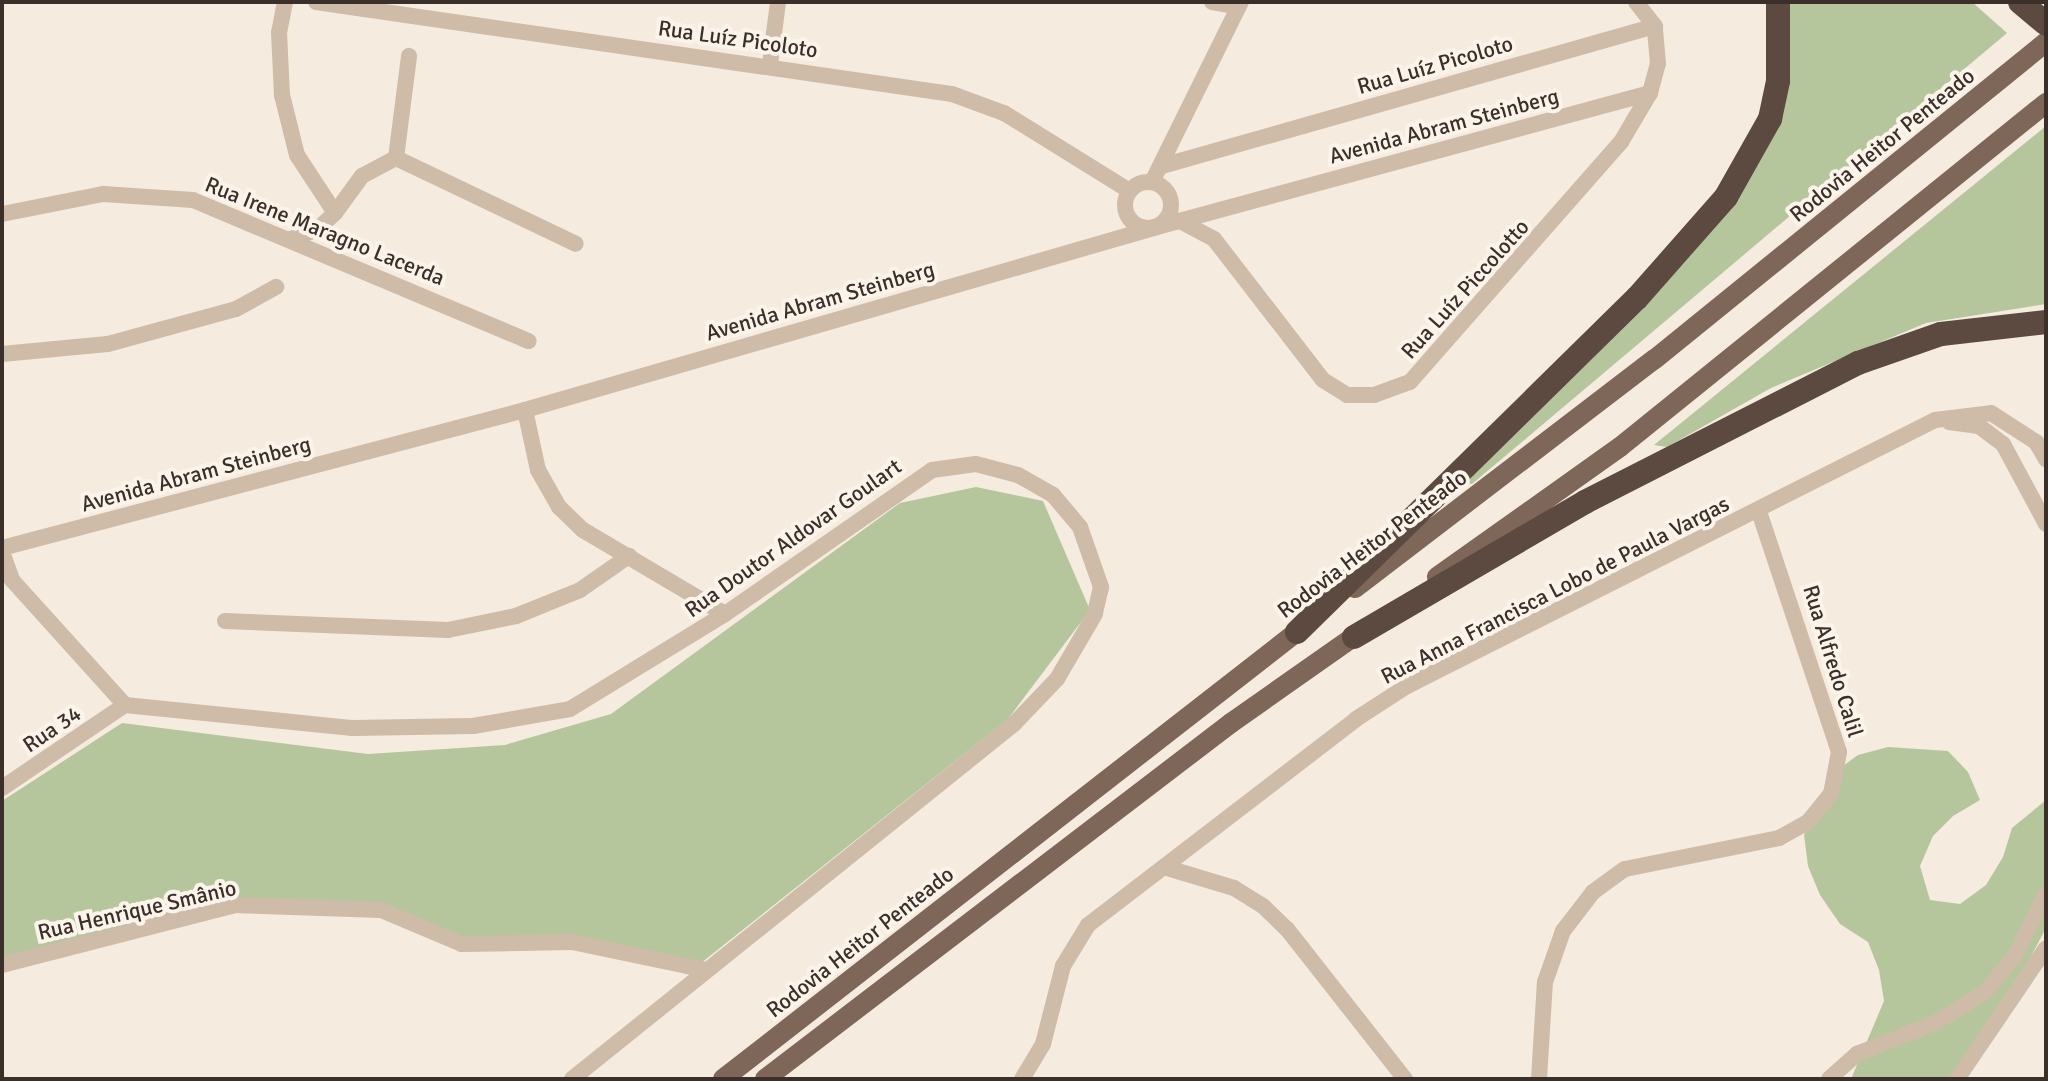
<!DOCTYPE html>
<html>
<head>
<meta charset="utf-8">
<style>
  body { margin:0 }
  #map { position:relative; width:2048px; height:1081px; overflow:hidden; background:#f5ebde; font-family:Signika,sans-serif }
  div>[style] { position:absolute }
  .green>* { inset:0; background:#b6c69c }
  .street>* { height:16px; margin:-8px; padding:0 8px; transform-origin:8px; border-radius:8px; background:#cebba8 }
  .street>.ring { margin:-8px; padding:0; box-sizing:content-box; background:none; border:16px solid #cebba8; border-radius:50% }
  .primary>* { height:20px; margin:-10px; padding:0 10px; transform-origin:10px; border-radius:10px; background:#7e6658 }
  .highway>* { height:24px; margin:-12px; padding:0 12px; transform-origin:12px; border-radius:12px; background:#5c493f }
  span { translate:-50% -50%; white-space:nowrap; text-align:center; line-height:1.15; -webkit-text-stroke:8px #fcf4eb; paint-order:stroke }
  .street-label { font-size:22px; color:#3b2f29 }
  .frame { position:absolute; inset:0; border:4px solid #3b2f29; pointer-events:none }
</style>
</head>
<body>
<div id="map">
  <div class="green">
    <i style="clip-path:polygon(1786px 2px,1972px 2px,2007px 33px,1472px 484px,1462px 483px,1735px 201px,1771px 139px)"></i>
    <i style="clip-path:polygon(2046px 126px,2046px 304px,1926px 323px,1771px 388px,1667px 447px,1654px 445px)"></i>
    <i style="clip-path:polygon(976px 487px,1043px 501px,1090px 610px,1008px 719px,701px 963px,576px 938px,461px 939px,384px 906px,238px 899px,2px 959px,2px 801px,122px 723px,368px 754px,505px 745px,611px 714px,900px 503px)"></i>
    <i style="clip-path:polygon(1888px 747px,1948px 751px,1968px 772px,1980px 800px,1953px 816px,1933px 836px,1920px 866px,1930px 900px,1960px 904px,1986px 885px,2003px 857px,2012px 828px,2046px 800px,2046px 928px,1966px 1079px,1851px 1079px,1884px 1001px,1879px 970px,1868px 942px,1840px 924px,1820px 895px,1808px 866px,1804px 835px,1832px 774px,1858px 755px)"></i>
  </div>
  <div class="street">
    <i style="left:285px;top:2px;width:31px;rotate:101deg"></i>
    <i style="left:279px;top:32px;width:63px;rotate:87.3deg"></i>
    <i style="left:282px;top:95px;width:62px;rotate:76deg"></i>
    <i style="left:297px;top:155px;width:69px;rotate:56.8deg"></i>
    <i style="left:335px;top:213px;width:23px;rotate:137deg"></i>
    <i style="left:318px;top:229px;width:29px;rotate:160deg"></i>
    <i style="left:316px;top:2px;width:643px;rotate:8.23deg"></i>
    <i style="left:952px;top:94px;width:55px;rotate:20.1deg"></i>
    <i style="left:1004px;top:113px;width:148px;rotate:31.8deg"></i>
    <i style="left:1212px;top:2px;width:27px;rotate:10deg"></i>
    <i style="left:1636px;top:2px;width:31px;rotate:52deg"></i>
    <i style="left:770px;top:64px;width:63px;rotate:-82.6deg"></i>
    <i style="left:396px;top:158px;width:103px;rotate:-82.7deg"></i>
    <i style="left:1162px;top:166px;width:512px;rotate:-15.85deg"></i>
    <i style="left:1152px;top:182px;width:201px;rotate:-63.7deg"></i>
    <i class="ring" style="left:1125px;top:182px;width:30px;height:30px"></i>
    <i style="left:335px;top:213px;width:46px;rotate:-53.9deg"></i>
    <i style="left:362px;top:176px;width:38px;rotate:-28deg"></i>
    <i style="left:396px;top:158px;width:199px;rotate:25.5deg"></i>
    <i style="left:2px;top:214px;width:103px;rotate:-11.2deg"></i>
    <i style="left:103px;top:194px;width:90px;rotate:3.8deg"></i>
    <i style="left:193px;top:200px;width:364px;rotate:22.8deg"></i>
    <i style="left:1182px;top:222px;width:36px;rotate:28deg"></i>
    <i style="left:1214px;top:239px;width:178px;rotate:52.3deg"></i>
    <i style="left:1323px;top:380px;width:28px;rotate:32deg"></i>
    <i style="left:1347px;top:395px;width:27px"></i>
    <i style="left:1374px;top:395px;width:38px;rotate:-20deg"></i>
    <i style="left:1410px;top:382px;width:320px;rotate:-48.7deg"></i>
    <i style="left:1621px;top:142px;width:57px;rotate:-59.4deg"></i>
    <i style="left:1650px;top:93px;width:30px;rotate:-75deg"></i>
    <i style="left:1658px;top:64px;width:38px;rotate:-95deg"></i>
    <i style="left:2px;top:354px;width:106px;rotate:-5.4deg"></i>
    <i style="left:108px;top:344px;width:133px;rotate:-15.3deg"></i>
    <i style="left:236px;top:309px;width:46px;rotate:-28.8deg"></i>
    <i style="left:525px;top:410px;width:61px;rotate:77.8deg"></i>
    <i style="left:538px;top:470px;width:43px;rotate:60.4deg"></i>
    <i style="left:559px;top:507px;width:33px;rotate:44deg"></i>
    <i style="left:583px;top:530px;width:165px;rotate:30.6deg"></i>
    <i style="left:1949px;top:422px;width:30px;rotate:8deg"></i>
    <i style="left:1979px;top:426px;width:30px;rotate:37deg"></i>
    <i style="left:2003px;top:444px;width:91px;rotate:61.7deg"></i>
    <i style="left:2px;top:548px;width:541px;rotate:-14.78deg"></i>
    <i style="left:525px;top:410px;width:658px;rotate:-16.15deg"></i>
    <i style="left:1157px;top:227px;width:511px;rotate:-15.21deg"></i>
    <i style="left:2px;top:552px;width:30px;rotate:70deg"></i>
    <i style="left:12px;top:580px;width:169px;rotate:47.9deg"></i>
    <i style="left:125px;top:705px;width:229px;rotate:5.8deg"></i>
    <i style="left:353px;top:728px;width:120px;rotate:-1deg"></i>
    <i style="left:473px;top:726px;width:98px;rotate:-9.9deg"></i>
    <i style="left:570px;top:709px;width:182px;rotate:-31.5deg"></i>
    <i style="left:725px;top:614px;width:252px;rotate:-34.8deg"></i>
    <i style="left:932px;top:470px;width:44px;rotate:-7.8deg"></i>
    <i style="left:976px;top:464px;width:43px;rotate:14.7deg"></i>
    <i style="left:1018px;top:475px;width:40px;rotate:29.7deg"></i>
    <i style="left:1053px;top:495px;width:42px;rotate:49.8deg"></i>
    <i style="left:1080px;top:527px;width:64px;rotate:70.7deg"></i>
    <i style="left:1101px;top:587px;width:28px;rotate:103deg"></i>
    <i style="left:1095px;top:614px;width:75px;rotate:120.3deg"></i>
    <i style="left:1057px;top:679px;width:62px;rotate:133.7deg"></i>
    <i style="left:1014px;top:724px;width:567px;rotate:141.23deg"></i>
    <i style="left:225px;top:621px;width:223px;rotate:2.3deg"></i>
    <i style="left:448px;top:630px;width:69px;rotate:-11.6deg"></i>
    <i style="left:516px;top:616px;width:69px;rotate:-22.1deg"></i>
    <i style="left:580px;top:590px;width:60px;rotate:-34.8deg"></i>
    <i style="left:2px;top:788px;width:148px;rotate:-34deg"></i>
    <i style="left:1164px;top:867px;width:73px;rotate:16.7deg"></i>
    <i style="left:1234px;top:888px;width:34px;rotate:32deg"></i>
    <i style="left:1263px;top:906px;width:33px;rotate:44deg"></i>
    <i style="left:1287px;top:929px;width:191px;rotate:51.8deg"></i>
    <i style="left:2px;top:965px;width:242px;rotate:-14.4deg"></i>
    <i style="left:236px;top:905px;width:145px;rotate:2deg"></i>
    <i style="left:381px;top:910px;width:88px;rotate:22.8deg"></i>
    <i style="left:462px;top:944px;width:110px;rotate:-1deg"></i>
    <i style="left:572px;top:942px;width:137px;rotate:11.8deg"></i>
    <i style="left:1022px;top:1079px;width:41px;rotate:-59deg"></i>
    <i style="left:1043px;top:1044px;width:81px;rotate:-75.6deg"></i>
    <i style="left:1063px;top:966px;width:48px;rotate:-58.6deg"></i>
    <i style="left:1088px;top:925px;width:338px;rotate:-37.5deg"></i>
    <i style="left:1356px;top:719px;width:61px;rotate:-32.9deg"></i>
    <i style="left:1407px;top:686px;width:591px;rotate:-26.74deg"></i>
    <i style="left:1935px;top:420px;width:56px;rotate:-7.1deg"></i>
    <i style="left:1991px;top:413px;width:54px;rotate:32.8deg"></i>
    <i style="left:2036px;top:442px;width:20px;rotate:60deg"></i>
    <i style="left:1539px;top:1079px;width:97px;rotate:-86.5deg"></i>
    <i style="left:1545px;top:982px;width:54px;rotate:-70.6deg"></i>
    <i style="left:1563px;top:931px;width:49px;rotate:-52.4deg"></i>
    <i style="left:1593px;top:892px;width:39px;rotate:-36deg"></i>
    <i style="left:1625px;top:869px;width:157px;rotate:-11.4deg"></i>
    <i style="left:1779px;top:838px;width:33px;rotate:-29deg"></i>
    <i style="left:1808px;top:822px;width:36px;rotate:-51deg"></i>
    <i style="left:1831px;top:794px;width:43px;rotate:-79.2deg"></i>
    <i style="left:1839px;top:752px;width:254px;rotate:-108.4deg"></i>
    <i style="left:1829px;top:1079px;width:38px;rotate:-42deg"></i>
    <i style="left:1857px;top:1054px;width:84px;rotate:-21.7deg"></i>
    <i style="left:1935px;top:1023px;width:59px;rotate:-31.8deg"></i>
    <i style="left:1985px;top:992px;width:45px;rotate:-50.4deg"></i>
    <i style="left:2014px;top:957px;width:71px;rotate:-63.1deg"></i>
    <i style="left:1957px;top:1079px;width:158px;rotate:-55.8deg"></i>
  </div>
  <div class="primary">
    <i style="left:1437px;top:577px;width:224px;rotate:-35.4deg"></i>
    <i style="left:1620px;top:447px;width:548px;rotate:-38.92deg"></i>
    <i style="left:1355px;top:588px;width:377px;rotate:-37.4deg"></i>
    <i style="left:1655px;top:359px;width:503px;rotate:-39.03deg"></i>
    <i style="left:723px;top:1079px;width:740px;rotate:-37.92deg"></i>
    <i style="left:765px;top:1079px;width:586px;rotate:-37.38deg"></i>
    <i style="left:1231px;top:723px;width:165px;rotate:-35.1deg"></i>
  </div>
  <div class="highway">
    <i style="left:2020px;top:2px;width:34px;rotate:40deg"></i>
    <i style="left:1297px;top:632px;width:477px;rotate:-44.5deg"></i>
    <i style="left:1637px;top:298px;width:135px;rotate:-48.6deg"></i>
    <i style="left:1726px;top:197px;width:90px;rotate:-60.6deg"></i>
    <i style="left:1770px;top:119px;width:39px;rotate:-78deg"></i>
    <i style="left:1778px;top:81px;width:79px;rotate:-90deg"></i>
    <i style="left:1354px;top:637px;width:268px;rotate:-30.3deg"></i>
    <i style="left:1585px;top:502px;width:306px;rotate:-27deg"></i>
    <i style="left:1858px;top:363px;width:88px;rotate:-19.3deg"></i>
    <i style="left:1941px;top:334px;width:106px;rotate:-6.5deg"></i>
  </div>
  <div class="street-label">
    <span style="left:738px;top:39px;rotate:8deg">Rua Luíz Picoloto</span>
    <span style="left:1435px;top:65px;rotate:-16deg">Rua Luíz Picoloto</span>
    <span style="left:1444px;top:126px;rotate:-15deg">Avenida Abram Steinberg</span>
    <span style="left:1882px;top:145px;rotate:-39deg">Rodovia Heitor Penteado</span>
    <span style="left:325px;top:231px;rotate:22deg">Rua Irene Maragno Lacerda</span>
    <span style="left:1465px;top:289px;rotate:-48deg">Rua Luíz Piccolotto</span>
    <span style="left:820px;top:301px;rotate:-16deg">Avenida Abram Steinberg</span>
    <span style="left:196px;top:474px;rotate:-15deg">Avenida Abram Steinberg</span>
    <span style="left:793px;top:538px;rotate:-35deg">Rua Doutor Aldovar Goulart</span>
    <span style="left:1372px;top:544px;rotate:-37deg">Rodovia Heitor Penteado</span>
    <span style="left:1555px;top:590px;rotate:-27deg">Rua Anna Francisca Lobo de Paula Vargas</span>
    <span style="left:1833px;top:661px;rotate:73deg">Rua Alfredo Calil</span>
    <span style="left:52px;top:729px;rotate:-34deg">Rua 34</span>
    <span style="left:137px;top:910px;rotate:-13deg">Rua Henrique Smânio</span>
    <span style="left:860px;top:942px;rotate:-38deg">Rodovia Heitor Penteado</span>
  </div>
  <div class="frame"></div>
</div>
</body>
</html>
